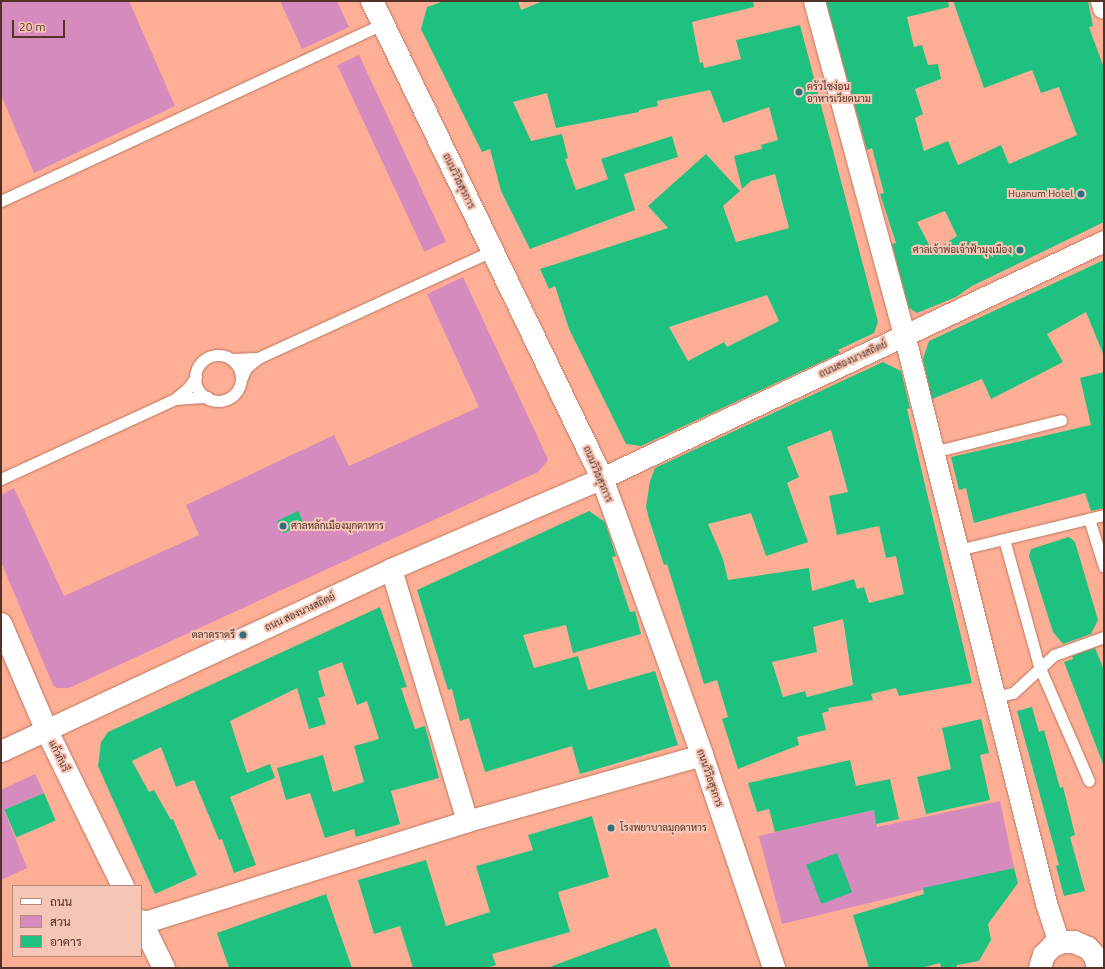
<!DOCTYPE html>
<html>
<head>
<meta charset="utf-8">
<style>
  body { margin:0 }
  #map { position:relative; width:1105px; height:969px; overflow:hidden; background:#fdae94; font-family:Ubuntu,Sarabun,sans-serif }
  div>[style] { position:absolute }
  .green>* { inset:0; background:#d68bbf; transform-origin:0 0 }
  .building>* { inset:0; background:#1ec17f; transform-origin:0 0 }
  .roads { filter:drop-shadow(0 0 1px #bd745c) drop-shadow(0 0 1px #bd745c) }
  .service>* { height:11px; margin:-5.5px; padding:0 5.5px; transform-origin:5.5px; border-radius:5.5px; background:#fff }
  .service>.ring { margin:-5.5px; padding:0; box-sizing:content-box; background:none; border:11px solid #fff; border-radius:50% }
  .minor>* { height:21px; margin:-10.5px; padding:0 10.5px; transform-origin:10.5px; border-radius:10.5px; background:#fff }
  .tertiary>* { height:22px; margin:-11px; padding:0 11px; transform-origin:11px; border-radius:11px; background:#fff }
  .secondary>* { height:22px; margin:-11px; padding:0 11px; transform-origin:11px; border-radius:11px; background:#fff }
  .primary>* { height:22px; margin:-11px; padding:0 11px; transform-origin:11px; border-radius:11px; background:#fff }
  .dots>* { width:11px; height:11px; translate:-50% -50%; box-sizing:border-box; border:2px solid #f5c5b5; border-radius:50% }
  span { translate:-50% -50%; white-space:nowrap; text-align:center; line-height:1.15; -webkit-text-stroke:4px #f5c5b5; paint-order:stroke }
  .poi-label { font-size:10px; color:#533328 }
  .left { translate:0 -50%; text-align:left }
  .right { translate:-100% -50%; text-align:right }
  .street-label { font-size:10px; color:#533328 }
  .frame { position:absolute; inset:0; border:2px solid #533328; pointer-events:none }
  .legend { position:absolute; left:12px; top:885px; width:130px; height:72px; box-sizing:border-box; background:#f5c5b5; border:1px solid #b48b7d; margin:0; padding:5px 7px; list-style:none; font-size:12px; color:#533328 }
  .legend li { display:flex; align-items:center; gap:8px; height:20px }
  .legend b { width:20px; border:1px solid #b48b7d }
  .scale { position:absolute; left:12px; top:20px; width:53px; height:18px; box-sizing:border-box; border:2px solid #533328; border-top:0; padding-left:5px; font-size:12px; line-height:14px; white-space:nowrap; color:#533328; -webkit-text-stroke:3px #f5c5b5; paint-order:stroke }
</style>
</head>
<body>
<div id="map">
  <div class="green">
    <i style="clip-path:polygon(1px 1px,129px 1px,175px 106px,34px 173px,1px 95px)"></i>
    <i style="clip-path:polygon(280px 1px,337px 1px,349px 27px,302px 49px)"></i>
    <i style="left:359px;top:55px;width:206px;height:24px;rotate:65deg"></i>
    <i style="clip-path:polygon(463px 277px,547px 457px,547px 462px,538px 472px,69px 688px,57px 688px,53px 685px,1px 562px,1px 495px,14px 488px,64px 596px,199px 535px,186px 505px,334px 435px,349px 466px,479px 407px,427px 294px)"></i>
    <i style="clip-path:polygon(35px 774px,44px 793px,4px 810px,27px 868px,1px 880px,1px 790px)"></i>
    <i style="clip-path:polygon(1000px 801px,1014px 868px,782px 924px,759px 836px,874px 810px,877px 827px)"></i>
  </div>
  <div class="building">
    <i style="clip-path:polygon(evenodd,444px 1px,518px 1px,521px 10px,543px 1px,753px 1px,754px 7px,692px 22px,700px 63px,703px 62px,704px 68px,741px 59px,736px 40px,800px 25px,878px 322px,874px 333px,838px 350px,840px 353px,641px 446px,626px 444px,569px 329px,555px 286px,549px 289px,540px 269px,668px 228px,648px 206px,706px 154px,740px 191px,723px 206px,736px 242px,789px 228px,775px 174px,751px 181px,742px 189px,734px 156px,762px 149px,761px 145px,778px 140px,769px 107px,723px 123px,710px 90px,657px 101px,658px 106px,639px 110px,639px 112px,556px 128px,547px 93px,513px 102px,531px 141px,562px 134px,568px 158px,565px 159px,576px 190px,608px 179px,601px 159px,672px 136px,678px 157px,624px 174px,635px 210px,530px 249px,501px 191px,490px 149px,482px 152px,421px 29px,427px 7px,444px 1px,767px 295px,779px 321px,727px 347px,724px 342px,688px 361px,669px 327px,767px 295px)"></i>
    <i style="clip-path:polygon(evenodd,826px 1px,948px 1px,949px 7px,907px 17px,914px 47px,922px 45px,928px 65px,938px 64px,941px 79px,915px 89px,923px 114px,915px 118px,924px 151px,948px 141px,958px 165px,1001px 145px,1009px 164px,1077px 135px,1059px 87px,1041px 93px,1032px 70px,984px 88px,953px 1px,1088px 1px,1093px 26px,1089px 27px,1104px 68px,1104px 222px,972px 286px,956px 297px,917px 313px,909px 308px,892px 244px,896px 243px,880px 194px,884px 193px,872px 148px,867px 150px,826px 1px,945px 211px,957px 236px,933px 252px,917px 222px,945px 211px)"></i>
    <i style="clip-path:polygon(1104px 260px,1104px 356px,1086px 312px,1047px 334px,1063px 362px,991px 399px,982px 379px,932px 399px,923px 359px,929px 341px)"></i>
    <i style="clip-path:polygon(evenodd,883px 362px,901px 371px,910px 408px,907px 409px,972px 683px,899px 696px,896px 688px,871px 694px,873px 700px,828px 708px,829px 711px,822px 713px,826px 730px,797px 737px,799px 745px,738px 769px,722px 719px,728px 717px,717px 680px,704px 684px,667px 564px,664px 565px,649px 519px,646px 507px,650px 481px,655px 468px,883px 362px,831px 430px,848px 492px,829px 496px,837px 535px,879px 526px,886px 558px,896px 556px,904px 594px,869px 603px,864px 587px,857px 589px,854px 579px,812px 591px,809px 568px,728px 580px,723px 559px,708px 524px,751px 513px,766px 556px,808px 542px,787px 483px,799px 477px,787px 447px,831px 430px,883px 362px,843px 619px,853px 685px,807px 697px,805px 691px,783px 697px,772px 662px,817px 652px,813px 627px,843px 619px)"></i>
    <i style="clip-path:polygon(1104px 372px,1104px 508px,1091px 511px,1085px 493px,974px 523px,966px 488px,959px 490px,951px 457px,1091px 425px,1080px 378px)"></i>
    <i style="left:298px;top:511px;width:14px;height:23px;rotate:65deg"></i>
    <i style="clip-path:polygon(589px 511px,605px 522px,616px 556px,612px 557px,630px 612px,635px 611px,641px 634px,573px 653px,566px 625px,523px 635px,534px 668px,578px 656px,588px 690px,655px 671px,678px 745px,580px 774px,572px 746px,485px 772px,469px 718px,460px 721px,452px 689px,448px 690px,417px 590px)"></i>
    <i style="clip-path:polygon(1069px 537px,1075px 542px,1098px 620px,1091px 634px,1063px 644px,1053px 632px,1029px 556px,1031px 549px)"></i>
    <i style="clip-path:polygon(380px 607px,407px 687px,401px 688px,415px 729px,425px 726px,439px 778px,391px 791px,400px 824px,356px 837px,354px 829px,325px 838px,310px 793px,286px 800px,277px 768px,323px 755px,333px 792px,364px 782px,354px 746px,379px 739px,367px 701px,357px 705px,342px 662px,318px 671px,325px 696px,318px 698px,326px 724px,309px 729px,297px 688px,230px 721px,247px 773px,270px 764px,275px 778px,230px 797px,256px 865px,234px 873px,222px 839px,219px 840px,194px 780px,176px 787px,161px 747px,132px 761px,149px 792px,154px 790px,171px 820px,173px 819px,197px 875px,155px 894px,98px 766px,101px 742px,108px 732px)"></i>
    <i style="clip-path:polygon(1095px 648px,1104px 670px,1103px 764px,1064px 662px,1073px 659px,1072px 656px)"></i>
    <i style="clip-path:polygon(1032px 707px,1039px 732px,1044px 730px,1060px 788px,1063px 787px,1075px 835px,1070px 837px,1085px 891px,1064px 896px,1056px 866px,1059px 865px,1017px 711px)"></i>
    <i style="clip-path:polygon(981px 719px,989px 753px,980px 755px,990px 800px,926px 814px,917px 777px,951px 769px,942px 728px)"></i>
    <i style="clip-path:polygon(850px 760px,856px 786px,890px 779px,899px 819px,876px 824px,874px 810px,775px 832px,769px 809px,757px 812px,748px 783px)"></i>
    <i style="left:44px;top:793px;width:30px;height:43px;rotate:67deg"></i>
    <i style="clip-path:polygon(592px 816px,609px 877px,558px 892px,570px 932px,492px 954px,496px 965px,487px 968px,413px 968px,400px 926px,374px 934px,358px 880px,426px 860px,446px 926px,490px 912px,476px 866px,533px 850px,528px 835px)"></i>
    <i style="left:837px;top:853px;width:42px;height:33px;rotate:69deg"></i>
    <i style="clip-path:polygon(1014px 868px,1018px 883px,988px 924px,991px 940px,979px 961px,957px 965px,956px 968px,941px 968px,940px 963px,921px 968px,869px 968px,853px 915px,924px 894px,923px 888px)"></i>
    <i style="clip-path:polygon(326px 894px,352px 968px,229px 968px,217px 933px)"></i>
    <i style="clip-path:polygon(656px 928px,671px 968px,552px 968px,552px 966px)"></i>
  </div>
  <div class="roads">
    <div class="service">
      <i style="left:1px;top:201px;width:421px;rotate:-24.9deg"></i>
      <i class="ring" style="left:195px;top:355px;width:35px;height:35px"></i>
      <i style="left:258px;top:358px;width:257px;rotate:-24.6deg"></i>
      <i style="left:232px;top:359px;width:26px;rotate:-2deg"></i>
      <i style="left:258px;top:358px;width:16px;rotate:140deg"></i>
      <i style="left:246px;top:368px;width:13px;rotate:113deg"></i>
      <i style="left:196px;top:377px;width:14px;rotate:126deg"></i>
      <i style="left:188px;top:388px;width:17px;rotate:140deg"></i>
      <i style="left:175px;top:399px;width:32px;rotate:-4deg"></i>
      <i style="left:933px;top:452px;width:132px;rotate:-14deg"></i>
      <i style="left:1px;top:479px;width:192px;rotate:-24.7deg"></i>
      <i style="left:1089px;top:519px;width:50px;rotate:72.6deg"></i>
      <i style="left:1004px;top:539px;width:132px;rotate:74.6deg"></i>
      <i style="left:1039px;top:666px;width:125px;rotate:66.5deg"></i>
      <i style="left:958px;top:550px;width:150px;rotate:-13.5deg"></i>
      <i style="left:995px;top:697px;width:18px;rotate:-13deg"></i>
      <i style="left:1013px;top:693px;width:56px;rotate:-42.8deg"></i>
      <i style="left:1054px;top:655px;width:53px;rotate:-19.8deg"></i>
    </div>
    <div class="minor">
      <i style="left:814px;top:1px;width:345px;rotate:74.9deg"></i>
      <i style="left:904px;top:334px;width:586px;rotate:75.99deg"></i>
      <i style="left:1046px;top:903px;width:42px;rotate:72deg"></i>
      <i style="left:391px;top:569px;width:263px;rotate:73.2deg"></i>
      <i style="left:1px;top:751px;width:430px;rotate:-25deg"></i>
      <i style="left:391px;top:569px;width:230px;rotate:-23.3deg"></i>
      <i style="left:602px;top:478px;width:555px;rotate:-25.27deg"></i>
      <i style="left:142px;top:923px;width:341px;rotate:-17.4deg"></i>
      <i style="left:467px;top:821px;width:244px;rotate:-15.7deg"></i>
    </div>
    <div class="tertiary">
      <i style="left:1102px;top:1px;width:7px;rotate:74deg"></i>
      <i style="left:1px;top:624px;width:114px;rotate:66.8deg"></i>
      <i style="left:46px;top:729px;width:175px;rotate:63.9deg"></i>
      <i style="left:141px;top:921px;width:52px;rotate:63.9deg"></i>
    </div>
    <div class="secondary">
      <i style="left:372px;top:1px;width:530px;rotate:64.26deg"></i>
      <i style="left:602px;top:478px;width:294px;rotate:70.1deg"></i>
      <i style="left:702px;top:755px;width:225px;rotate:71.3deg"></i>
    </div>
    <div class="primary">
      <i style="left:1040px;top:968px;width:14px;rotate:-73deg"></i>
      <i style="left:1044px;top:955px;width:13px;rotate:-45deg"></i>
      <i style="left:1053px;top:946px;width:11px;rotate:-22deg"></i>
      <i style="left:1063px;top:942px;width:11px"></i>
      <i style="left:1074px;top:942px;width:15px;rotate:23deg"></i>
      <i style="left:1088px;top:948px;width:11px;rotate:49deg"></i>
      <i style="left:1095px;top:956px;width:12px;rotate:76deg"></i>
    </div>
  </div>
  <div class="dots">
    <i style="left:799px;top:92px;background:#2e7082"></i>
    <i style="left:1081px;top:194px;background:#2e7082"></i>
    <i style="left:1020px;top:250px;background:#2e7082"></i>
    <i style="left:283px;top:526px;background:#2e7082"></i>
    <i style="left:243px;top:635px;background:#2e7082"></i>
    <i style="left:611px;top:828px;background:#2e7082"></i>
  </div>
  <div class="poi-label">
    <span class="left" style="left:807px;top:92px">ครัวไซง่อน<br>อาหารเวียดนาม</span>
    <span class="right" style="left:1073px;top:194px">Huanum Hotel</span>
    <span class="right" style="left:1012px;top:250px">ศาลเจ้าพ่อเจ้าฟ้ามุงเมือง</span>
    <span class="left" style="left:291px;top:526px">ศาลหลักเมืองมุกดาหาร</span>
    <span class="right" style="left:235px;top:635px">ตลาดราตรี</span>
    <span class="left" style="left:620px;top:828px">โรงพยาบาลมุกดาหาร</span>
  </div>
  <div class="street-label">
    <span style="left:459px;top:181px;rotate:64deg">ถนนวิวิธสุรการ</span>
    <span style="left:853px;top:359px;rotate:-25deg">ถนนสองนางสถิตย์</span>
    <span style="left:598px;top:474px;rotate:67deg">ถนนวิวิธสุรการ</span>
    <span style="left:300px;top:612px;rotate:-25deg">ถนน สองนางสถิตย์</span>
    <span style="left:59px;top:756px;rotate:64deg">แก้วกินรี</span>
    <span style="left:710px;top:778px;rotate:71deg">ถนนวิวิธสุรการ</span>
  </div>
  <div class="frame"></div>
  <ul class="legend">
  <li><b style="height:5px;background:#fff"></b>ถนน</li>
  <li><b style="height:11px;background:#d68bbf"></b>สวน</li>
  <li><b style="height:11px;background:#1ec17f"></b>อาคาร</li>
  </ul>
  <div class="scale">20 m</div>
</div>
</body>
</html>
